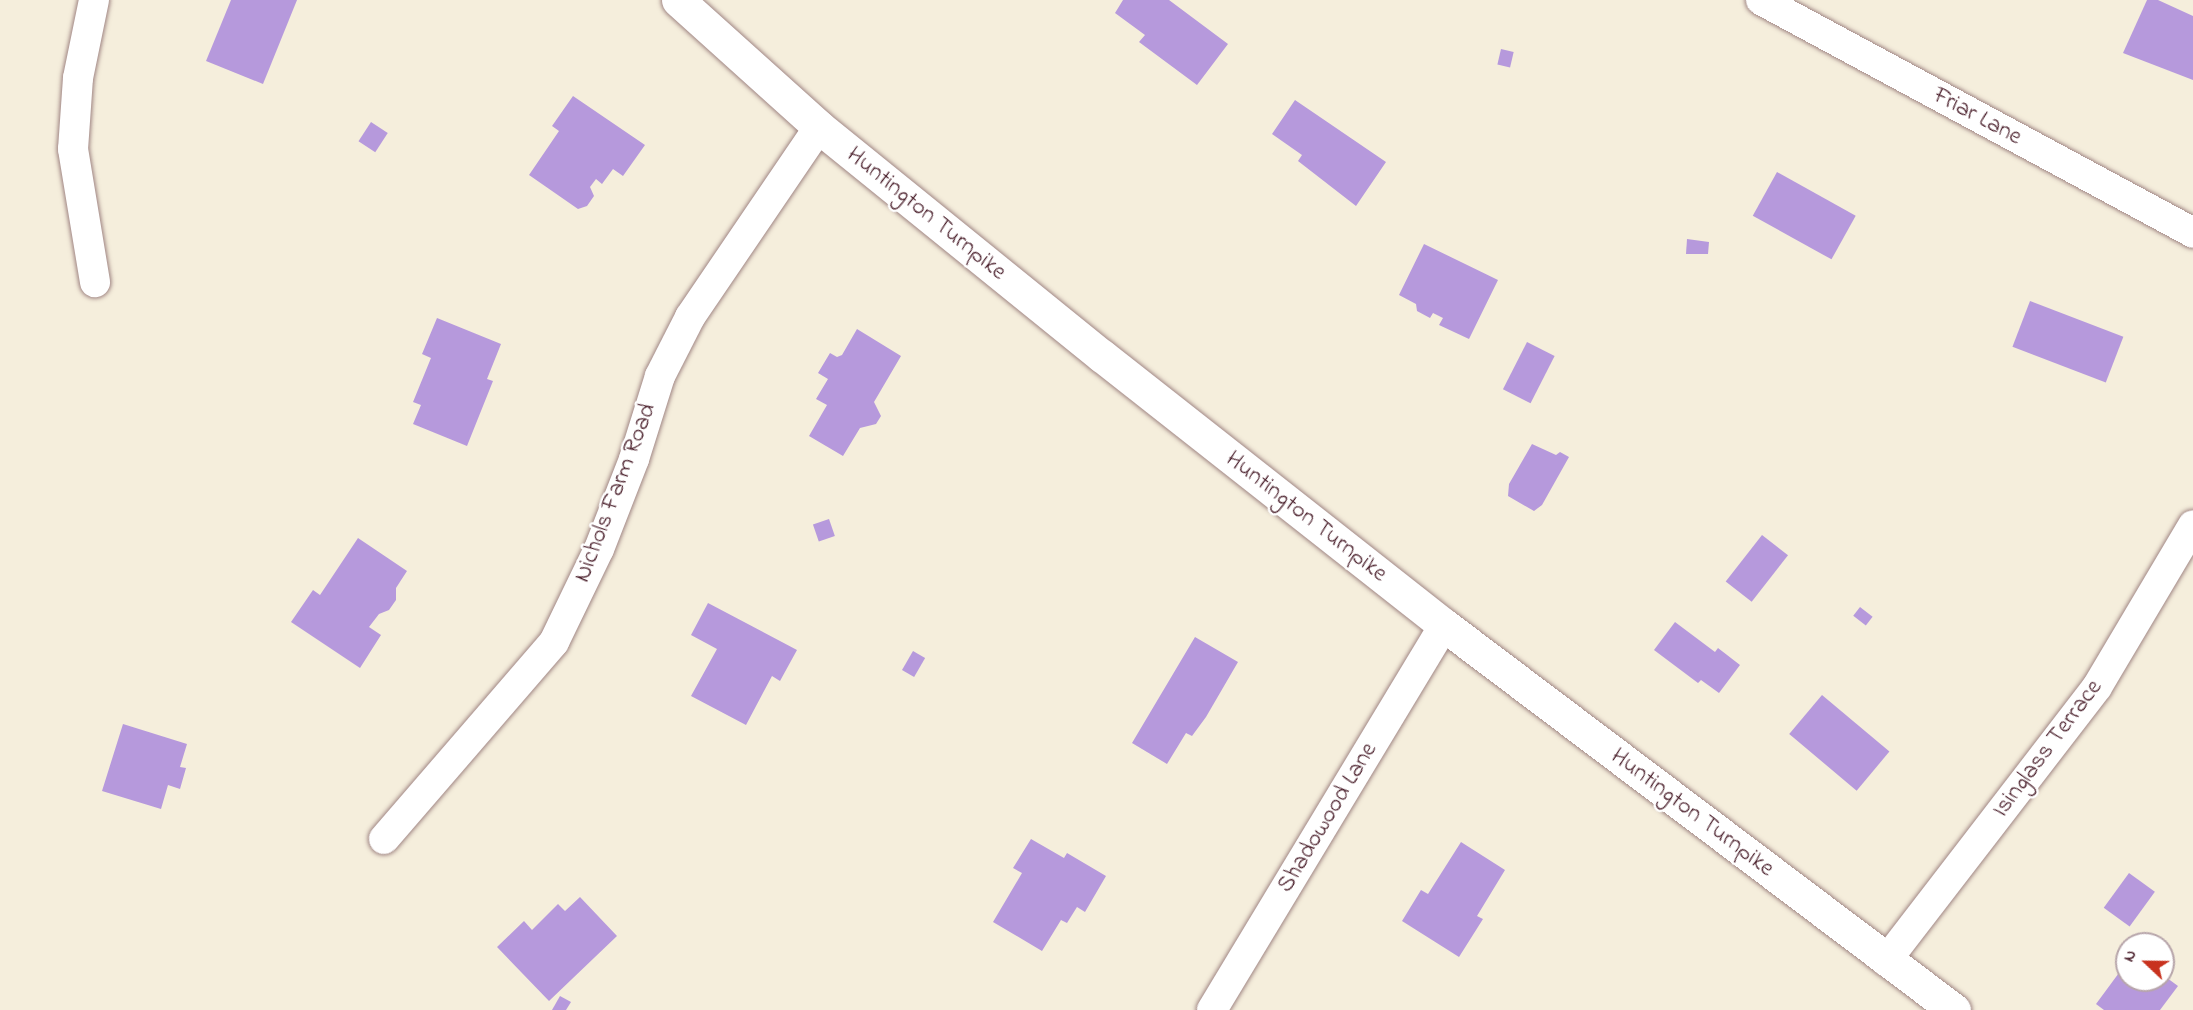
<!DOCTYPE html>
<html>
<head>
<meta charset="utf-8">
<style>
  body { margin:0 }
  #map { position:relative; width:2193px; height:1010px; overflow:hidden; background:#f5eedc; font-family:"Indie Flower",sans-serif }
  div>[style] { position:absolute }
  .building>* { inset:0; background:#b699dc; transform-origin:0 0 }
  .roads { filter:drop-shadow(0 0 2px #a08684) drop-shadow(0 0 2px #a08684) }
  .street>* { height:30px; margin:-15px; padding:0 15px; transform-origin:15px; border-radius:15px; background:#fff }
  .secondary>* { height:33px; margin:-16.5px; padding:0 16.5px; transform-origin:16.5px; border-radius:16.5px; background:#fff }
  span { translate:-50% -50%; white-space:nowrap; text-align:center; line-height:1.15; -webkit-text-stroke:5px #fff; paint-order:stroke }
  .street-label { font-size:24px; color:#4a1f2b }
  .north { position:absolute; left:2115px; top:932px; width:60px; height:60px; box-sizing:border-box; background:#fff; border:2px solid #b7a5aa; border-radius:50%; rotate:292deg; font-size:16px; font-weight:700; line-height:24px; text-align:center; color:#4a1f2b }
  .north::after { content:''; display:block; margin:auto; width:21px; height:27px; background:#c8321e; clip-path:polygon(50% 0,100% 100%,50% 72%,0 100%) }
</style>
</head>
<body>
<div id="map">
  <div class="building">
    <i style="clip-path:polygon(231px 0,297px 0,263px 84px,206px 61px)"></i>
    <i style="clip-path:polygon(1123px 0,1169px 0,1228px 44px,1197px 85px,1139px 42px,1145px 35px,1115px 13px)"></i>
    <i style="clip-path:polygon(2147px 0,2158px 0,2193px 16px,2193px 80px,2123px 53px)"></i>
    <i style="left:1501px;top:49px;width:13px;height:16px;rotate:13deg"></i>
    <i style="clip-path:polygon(573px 96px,645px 145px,623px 176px,613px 169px,602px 184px,596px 179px,590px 187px,594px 196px,587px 206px,578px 209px,529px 175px,559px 131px,552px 126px)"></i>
    <i style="clip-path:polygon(1295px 100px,1386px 162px,1356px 206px,1298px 161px,1302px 155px,1272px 134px)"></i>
    <i style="left:371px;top:122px;width:20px;height:23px;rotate:33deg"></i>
    <i style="left:1777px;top:172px;width:90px;height:50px;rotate:29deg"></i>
    <i style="clip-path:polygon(1687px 239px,1709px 242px,1708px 254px,1686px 254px)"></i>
    <i style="clip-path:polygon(1424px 244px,1498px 280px,1469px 339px,1439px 325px,1443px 318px,1433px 313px,1430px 318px,1417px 311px,1416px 304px,1399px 295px)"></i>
    <i style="left:2030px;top:301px;width:100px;height:49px;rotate:21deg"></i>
    <i style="clip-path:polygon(437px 318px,501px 344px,487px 379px,493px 381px,467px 446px,413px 424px,421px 405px,413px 402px,431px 358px,422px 354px)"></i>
    <i style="clip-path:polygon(857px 329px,901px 356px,874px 402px,881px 416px,876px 424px,860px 428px,843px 456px,809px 436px,827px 405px,816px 399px,828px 379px,818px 373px,830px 353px,837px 357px,842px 355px)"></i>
    <i style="left:1527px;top:342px;width:31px;height:53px;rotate:27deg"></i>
    <i style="clip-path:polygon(1532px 444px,1556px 455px,1560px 452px,1569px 457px,1542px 505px,1534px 511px,1508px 496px,1509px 484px)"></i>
    <i style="left:829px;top:519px;width:18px;height:17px;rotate:71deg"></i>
    <i style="left:1762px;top:535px;width:33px;height:59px;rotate:38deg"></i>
    <i style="clip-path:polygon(358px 538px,407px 571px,396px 588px,396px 600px,389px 610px,379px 614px,369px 627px,381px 635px,360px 668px,291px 622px,313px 590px,320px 595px)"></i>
    <i style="clip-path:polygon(708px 603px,797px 650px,780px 681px,772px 676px,746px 725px,691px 696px,717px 649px,691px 635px)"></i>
    <i style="left:1860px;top:607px;width:16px;height:11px;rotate:38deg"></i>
    <i style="clip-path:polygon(1675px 622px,1715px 652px,1718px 648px,1740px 665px,1719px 693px,1701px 680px,1698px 683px,1654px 650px)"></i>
    <i style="clip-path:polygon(1195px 637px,1238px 662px,1206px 717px,1192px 736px,1186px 733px,1167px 764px,1132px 743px)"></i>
    <i style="left:913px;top:651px;width:14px;height:22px;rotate:30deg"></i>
    <i style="left:1822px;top:695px;width:88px;height:51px;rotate:40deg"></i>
    <i style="clip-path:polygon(123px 724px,187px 744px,180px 767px,186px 768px,180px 789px,168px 785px,161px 809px,102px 791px)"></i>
    <i style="clip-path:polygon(1031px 839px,1064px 858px,1067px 853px,1106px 876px,1085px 912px,1077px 907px,1067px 923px,1061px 920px,1042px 951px,993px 922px,1022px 873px,1013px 868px)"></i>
    <i style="clip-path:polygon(1461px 842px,1505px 870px,1477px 916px,1483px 919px,1459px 957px,1402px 921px,1421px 890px,1428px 894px)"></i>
    <i style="left:2129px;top:873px;width:32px;height:43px;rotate:36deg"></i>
    <i style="clip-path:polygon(580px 897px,617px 936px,549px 1001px,497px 947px,524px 921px,532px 930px,558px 904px,565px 911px)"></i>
    <i style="clip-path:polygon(2127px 962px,2127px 980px,2163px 980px,2163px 975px,2178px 986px,2160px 1010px,2104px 1010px,2096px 1004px)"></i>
    <i style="clip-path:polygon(560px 996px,571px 1002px,566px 1010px,552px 1010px)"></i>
  </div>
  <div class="roads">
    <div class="street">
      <i style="left:94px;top:0;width:80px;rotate:101.6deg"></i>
      <i style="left:78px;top:78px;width:71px;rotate:94deg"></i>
      <i style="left:73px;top:149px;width:135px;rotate:80.6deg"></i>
      <i style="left:1761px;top:0;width:491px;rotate:28.3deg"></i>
      <i style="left:384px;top:839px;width:260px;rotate:-49.2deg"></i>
      <i style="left:554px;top:642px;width:103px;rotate:-64.2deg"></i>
      <i style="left:599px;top:549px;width:97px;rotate:-68.7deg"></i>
      <i style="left:634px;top:459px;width:87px;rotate:-72.6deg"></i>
      <i style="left:660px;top:376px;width:66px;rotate:-63deg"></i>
      <i style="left:690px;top:317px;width:230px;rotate:-55.8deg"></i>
      <i style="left:1886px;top:961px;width:346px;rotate:-52.4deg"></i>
      <i style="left:2097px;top:687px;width:188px;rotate:-59.3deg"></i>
      <i style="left:1212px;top:1010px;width:449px;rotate:-58.9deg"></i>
    </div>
    <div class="secondary">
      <i style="left:678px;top:0;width:190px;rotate:42deg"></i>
      <i style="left:819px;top:127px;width:364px;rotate:39deg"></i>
      <i style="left:1102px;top:356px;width:435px;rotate:38.2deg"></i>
      <i style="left:1444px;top:625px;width:639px;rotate:37.05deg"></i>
    </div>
  </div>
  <div class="street-label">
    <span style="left:1977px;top:117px;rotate:28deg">Friar Lane</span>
    <span style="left:926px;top:214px;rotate:39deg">Huntington Turnpike</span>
    <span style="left:616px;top:493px;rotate:-69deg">Nichols Farm Road</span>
    <span style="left:1306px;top:517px;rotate:38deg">Huntington Turnpike</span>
    <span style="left:2048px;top:749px;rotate:-53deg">Isinglass Terrace</span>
    <span style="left:1692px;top:813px;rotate:37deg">Huntington Turnpike</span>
    <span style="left:1328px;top:818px;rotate:-59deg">Shadowood Lane</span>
  </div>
  <div class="north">N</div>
</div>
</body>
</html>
